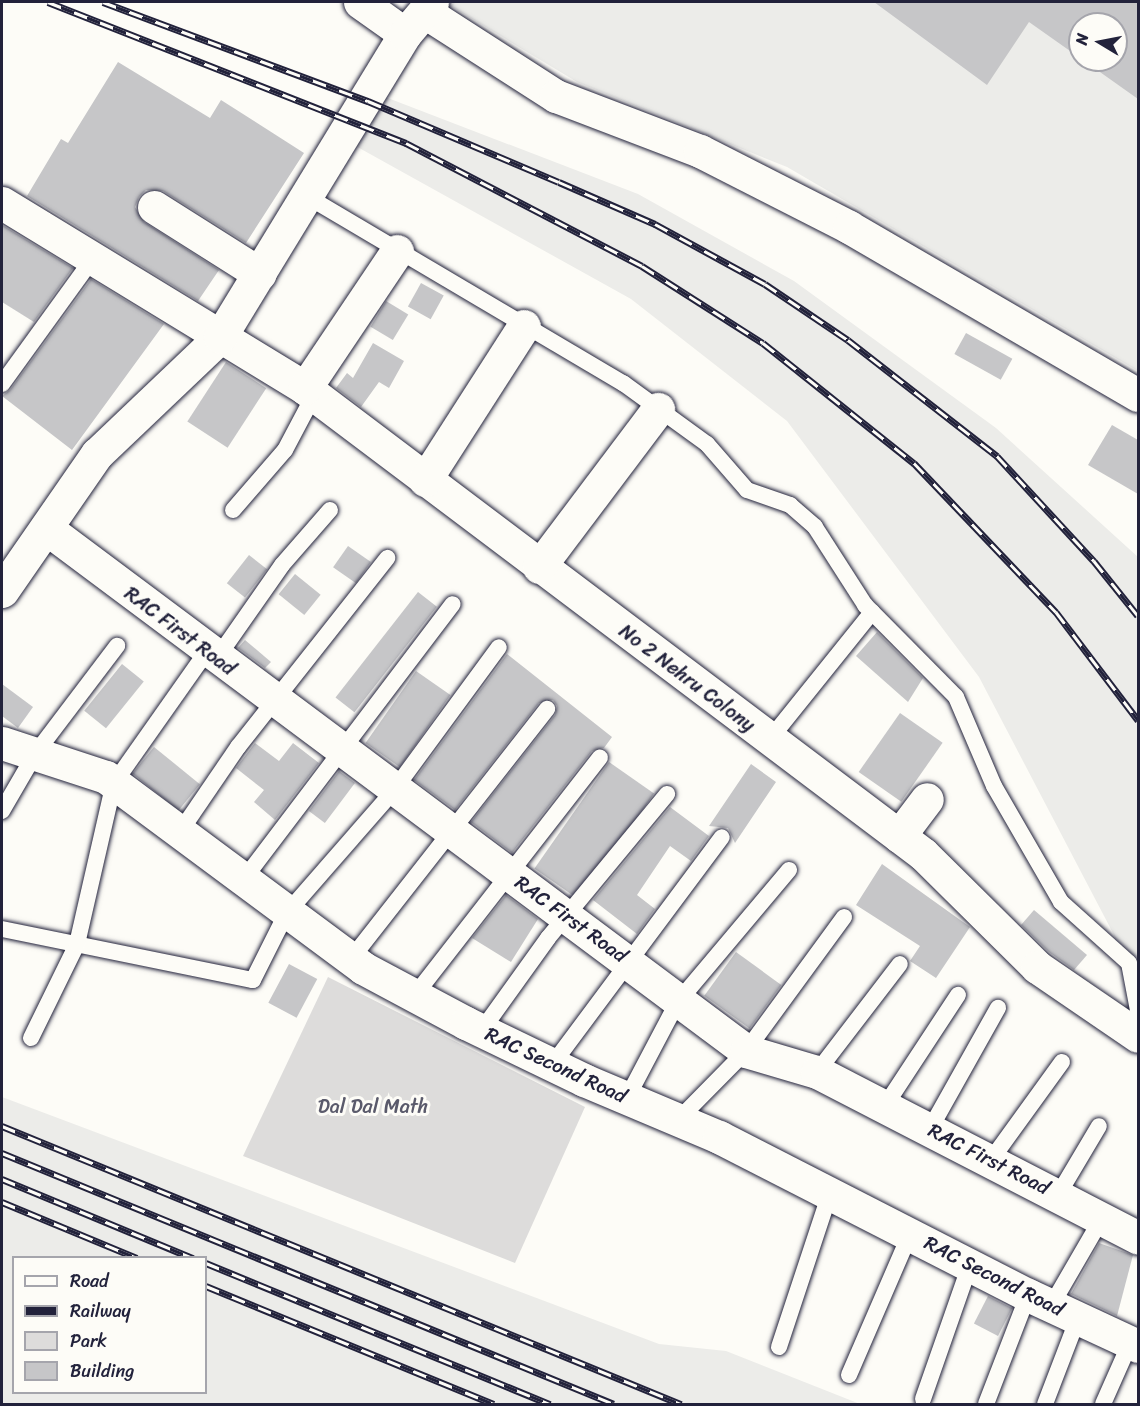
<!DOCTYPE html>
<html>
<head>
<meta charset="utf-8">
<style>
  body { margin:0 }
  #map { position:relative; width:1140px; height:1406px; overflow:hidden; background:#fdfcf7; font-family:Sriracha,sans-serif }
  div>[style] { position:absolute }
  .built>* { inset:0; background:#ecece9 }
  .green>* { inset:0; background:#dddcdb }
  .building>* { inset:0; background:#c6c6c8; transform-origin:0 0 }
  .roads { filter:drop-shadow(0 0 2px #22223b) drop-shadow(0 0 2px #22223b) }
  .service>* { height:16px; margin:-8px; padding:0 8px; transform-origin:8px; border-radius:8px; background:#fdfcf7 }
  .minor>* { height:33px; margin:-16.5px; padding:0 16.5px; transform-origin:16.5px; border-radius:16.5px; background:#fdfcf7 }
  .rail>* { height:7px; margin-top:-3.5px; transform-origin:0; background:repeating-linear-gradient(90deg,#fdfcf7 0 14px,#22223b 0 28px); box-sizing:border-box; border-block:2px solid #22223b }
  span { translate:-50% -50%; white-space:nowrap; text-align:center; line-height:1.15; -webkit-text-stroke:6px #fdfcf7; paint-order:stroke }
  .street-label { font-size:20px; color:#22223b }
  .park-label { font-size:20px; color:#5a5a6b }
  .frame { position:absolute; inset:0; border:3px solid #22223b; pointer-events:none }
  .legend { position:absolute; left:12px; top:1256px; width:195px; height:138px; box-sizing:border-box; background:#fdfcf7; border:2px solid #a5a5ac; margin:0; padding:8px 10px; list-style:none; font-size:18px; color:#22223b }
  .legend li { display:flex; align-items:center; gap:12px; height:30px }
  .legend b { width:30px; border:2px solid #a5a5ac }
  .north { position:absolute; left:1068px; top:12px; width:60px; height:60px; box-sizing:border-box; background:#fdfcf7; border:2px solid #a5a5ac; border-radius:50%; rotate:280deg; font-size:16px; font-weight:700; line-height:24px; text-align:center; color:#22223b }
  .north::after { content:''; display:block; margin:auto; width:21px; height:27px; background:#22223b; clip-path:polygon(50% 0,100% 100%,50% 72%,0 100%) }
</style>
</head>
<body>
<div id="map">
  <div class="built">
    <i style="clip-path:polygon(evenodd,454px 2px,1138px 2px,1138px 371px,787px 167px,577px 82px,451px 6px,454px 2px,1080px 24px,1116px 24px,1116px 60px,1080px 60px,1080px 24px)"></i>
    <i style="clip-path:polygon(380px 95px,638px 194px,794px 281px,996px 428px,1138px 557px,1138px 1034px,1114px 935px,979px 677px,787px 421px,631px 299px,352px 144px)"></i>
    <i style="clip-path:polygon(evenodd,2px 1097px,659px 1344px,726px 1351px,860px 1404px,2px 1404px,2px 1097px,14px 1258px,206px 1258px,206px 1392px,14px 1392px,14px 1258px)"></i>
  </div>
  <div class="green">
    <i style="clip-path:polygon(328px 977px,585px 1107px,515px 1263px,243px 1156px)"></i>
  </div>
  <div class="building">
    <i style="clip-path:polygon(874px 2px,1138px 2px,1138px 99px,1083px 60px,1116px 60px,1116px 24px,1080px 24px,1080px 58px,1029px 22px,987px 85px)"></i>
    <i style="clip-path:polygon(118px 62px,210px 118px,221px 100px,304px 153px,246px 243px,163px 191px,146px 190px,139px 197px,135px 207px,144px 222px,219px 270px,198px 301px,27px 196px,61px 139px,68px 143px)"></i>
    <i style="clip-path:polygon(2px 225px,73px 268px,34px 322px,2px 302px)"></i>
    <i style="clip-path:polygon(91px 279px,164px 324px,72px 450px,2px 396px,10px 390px)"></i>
    <i style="left:421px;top:283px;width:26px;height:27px;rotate:29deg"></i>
    <i style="left:386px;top:301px;width:26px;height:30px;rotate:31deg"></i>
    <i style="left:966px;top:333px;width:53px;height:24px;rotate:29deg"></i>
    <i style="clip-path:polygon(373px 343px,404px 361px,389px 388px,379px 382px,361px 407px,336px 388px,347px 373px,353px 378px)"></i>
    <i style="left:226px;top:362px;width:48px;height:71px;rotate:33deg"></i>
    <i style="clip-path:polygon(1112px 425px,1138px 440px,1138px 494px,1088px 465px)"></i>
    <i style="left:348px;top:546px;width:28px;height:26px;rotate:35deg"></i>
    <i style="left:249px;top:555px;width:23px;height:36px;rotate:38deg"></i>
    <i style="left:295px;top:574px;width:33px;height:26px;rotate:39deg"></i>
    <i style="left:418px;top:592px;width:24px;height:134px;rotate:38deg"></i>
    <i style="clip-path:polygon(877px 632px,923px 678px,908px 702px,856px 656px)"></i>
    <i style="clip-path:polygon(245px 640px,271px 662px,265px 668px,238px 648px)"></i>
    <i style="clip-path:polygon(507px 654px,612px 737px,604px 748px,592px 751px,512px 853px,471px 822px,555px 715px,557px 706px,553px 700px,539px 703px,455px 810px,414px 780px)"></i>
    <i style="left:122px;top:664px;width:28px;height:60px;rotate:39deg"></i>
    <i style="left:416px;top:671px;width:42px;height:88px;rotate:35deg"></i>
    <i style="clip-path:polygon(2px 684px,33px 707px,18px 728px,2px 716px)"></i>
    <i style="left:900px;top:713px;width:52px;height:72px;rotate:35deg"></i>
    <i style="clip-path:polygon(255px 743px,279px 761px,293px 743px,319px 763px,275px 820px,254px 802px,264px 790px,236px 768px)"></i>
    <i style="left:154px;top:747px;width:59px;height:34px;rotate:39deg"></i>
    <i style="left:609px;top:762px;width:55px;height:130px;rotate:35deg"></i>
    <i style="clip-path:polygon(751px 764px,776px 782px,735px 843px,728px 828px,709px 826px)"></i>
    <i style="left:339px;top:771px;width:20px;height:50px;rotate:37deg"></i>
    <i style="clip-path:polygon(670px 807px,709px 836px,691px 861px,670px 846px,637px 895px,655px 909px,637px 934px,593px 900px)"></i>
    <i style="clip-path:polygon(882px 864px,970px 927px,936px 978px,910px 961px,920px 946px,856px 905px)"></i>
    <i style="clip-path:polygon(506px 895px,538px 919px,511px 962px,472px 938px)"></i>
    <i style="clip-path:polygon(1034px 910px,1087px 955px,1074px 970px,1049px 952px,1021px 925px)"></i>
    <i style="left:736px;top:952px;width:56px;height:54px;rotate:36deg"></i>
    <i style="left:289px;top:964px;width:32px;height:44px;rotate:28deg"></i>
    <i style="clip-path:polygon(1099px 1243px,1133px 1255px,1117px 1316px,1071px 1294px)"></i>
    <i style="left:988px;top:1296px;width:27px;height:31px;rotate:27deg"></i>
  </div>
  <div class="roads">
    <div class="service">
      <i style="left:308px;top:197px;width:366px;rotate:30.6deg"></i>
      <i style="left:623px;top:383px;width:104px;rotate:36deg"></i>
      <i style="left:707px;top:444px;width:61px;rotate:49deg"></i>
      <i style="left:747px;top:490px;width:46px;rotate:19.2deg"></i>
      <i style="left:790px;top:505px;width:33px;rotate:41deg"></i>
      <i style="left:815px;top:527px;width:93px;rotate:57.3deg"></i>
      <i style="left:865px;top:605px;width:129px;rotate:45.3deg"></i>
      <i style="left:956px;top:697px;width:97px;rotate:66.9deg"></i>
      <i style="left:994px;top:786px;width:134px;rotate:60deg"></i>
      <i style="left:1061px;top:902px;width:91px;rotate:41.9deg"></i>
      <i style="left:1129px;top:963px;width:48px;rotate:79.2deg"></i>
      <i style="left:2px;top:384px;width:157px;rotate:-54.1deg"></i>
      <i style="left:233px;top:510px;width:79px;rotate:-49.1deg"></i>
      <i style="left:285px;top:450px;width:62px;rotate:-62.2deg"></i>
      <i style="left:217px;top:658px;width:113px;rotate:-55deg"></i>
      <i style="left:282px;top:565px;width:73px;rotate:-48.9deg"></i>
      <i style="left:770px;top:739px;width:163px;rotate:-51.2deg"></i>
      <i style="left:2px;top:811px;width:66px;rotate:-59.9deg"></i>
      <i style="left:35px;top:754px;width:136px;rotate:-52.8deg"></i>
      <i style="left:180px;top:832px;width:103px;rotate:-55.7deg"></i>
      <i style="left:238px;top:747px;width:241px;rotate:-51.7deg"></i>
      <i style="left:244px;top:879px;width:345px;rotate:-52.8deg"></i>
      <i style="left:2px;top:929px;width:256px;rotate:11.5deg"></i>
      <i style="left:253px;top:980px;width:74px;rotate:-63.4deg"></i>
      <i style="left:286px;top:914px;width:164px;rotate:-48.9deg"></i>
      <i style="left:394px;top:790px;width:177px;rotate:-53.7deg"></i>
      <i style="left:351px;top:959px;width:318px;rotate:-51.9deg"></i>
      <i style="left:415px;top:995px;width:301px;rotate:-52.1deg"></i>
      <i style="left:482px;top:1030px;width:113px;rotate:-54.3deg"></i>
      <i style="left:548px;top:938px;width:187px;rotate:-50.4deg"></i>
      <i style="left:31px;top:1038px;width:105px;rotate:-63.9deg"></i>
      <i style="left:77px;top:944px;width:165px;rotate:-77.1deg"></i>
      <i style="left:114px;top:783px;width:161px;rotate:-54.8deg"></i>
      <i style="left:552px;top:1065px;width:284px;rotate:-53.3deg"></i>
      <i style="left:817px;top:1072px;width:136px;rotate:-52.5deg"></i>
      <i style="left:627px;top:1098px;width:107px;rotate:-62.2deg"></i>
      <i style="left:677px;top:1003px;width:174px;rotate:-49.9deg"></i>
      <i style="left:885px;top:1106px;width:133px;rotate:-56.7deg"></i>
      <i style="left:678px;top:1120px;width:97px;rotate:-45.4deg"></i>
      <i style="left:746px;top:1051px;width:166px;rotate:-53.8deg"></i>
      <i style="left:930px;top:1129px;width:139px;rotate:-60.7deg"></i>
      <i style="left:991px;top:1160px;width:121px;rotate:-54.1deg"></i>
      <i style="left:1058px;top:1195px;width:80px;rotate:-59.3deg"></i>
      <i style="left:1051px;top:1306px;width:102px;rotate:-59.9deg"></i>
      <i style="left:779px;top:1347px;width:162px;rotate:-71.7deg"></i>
      <i style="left:849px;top:1375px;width:154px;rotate:-66.6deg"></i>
      <i style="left:923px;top:1399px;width:142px;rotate:-70.7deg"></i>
      <i style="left:986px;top:1404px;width:117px;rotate:-68.9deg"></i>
      <i style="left:1045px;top:1404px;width:92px;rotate:-69deg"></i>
      <i style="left:1103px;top:1404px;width:67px;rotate:-66.1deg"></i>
    </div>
    <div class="minor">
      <i style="left:360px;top:2px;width:55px;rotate:35.4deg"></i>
      <i style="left:425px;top:12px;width:156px;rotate:32.7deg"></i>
      <i style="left:556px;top:96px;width:154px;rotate:20.9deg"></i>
      <i style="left:700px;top:151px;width:167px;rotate:27deg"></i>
      <i style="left:849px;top:227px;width:334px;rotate:30.2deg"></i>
      <i style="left:2px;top:203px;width:355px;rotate:31.4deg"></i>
      <i style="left:305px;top:388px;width:774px;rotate:37.02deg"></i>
      <i style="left:923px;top:854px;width:161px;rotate:44.7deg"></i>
      <i style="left:1037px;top:967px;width:122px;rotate:34.3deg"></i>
      <i style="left:154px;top:207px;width:125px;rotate:32.3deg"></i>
      <i style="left:305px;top:388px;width:165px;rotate:-56.1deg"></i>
      <i style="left:425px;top:480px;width:183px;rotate:-57.3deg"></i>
      <i style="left:46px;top:528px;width:874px;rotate:36.76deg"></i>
      <i style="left:746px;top:1051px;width:74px;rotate:16.5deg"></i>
      <i style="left:817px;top:1072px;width:361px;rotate:27.3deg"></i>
      <i style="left:539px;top:567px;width:198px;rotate:-53deg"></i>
      <i style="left:2px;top:591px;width:167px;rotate:-55.3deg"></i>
      <i style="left:97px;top:454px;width:170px;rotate:-43.6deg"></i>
      <i style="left:220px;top:337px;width:355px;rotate:-58.6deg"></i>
      <i style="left:405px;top:34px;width:42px;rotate:-49.8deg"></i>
      <i style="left:2px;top:743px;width:109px;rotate:18.1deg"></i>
      <i style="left:106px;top:777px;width:320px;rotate:36.6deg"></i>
      <i style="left:363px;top:968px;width:117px;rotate:28.1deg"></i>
      <i style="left:466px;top:1023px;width:131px;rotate:25.8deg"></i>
      <i style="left:584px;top:1080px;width:147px;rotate:22.9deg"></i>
      <i style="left:719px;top:1137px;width:347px;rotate:27.1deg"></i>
      <i style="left:1028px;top:1295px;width:121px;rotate:24.9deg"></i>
      <i style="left:899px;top:836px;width:46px;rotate:-52.9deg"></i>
    </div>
  </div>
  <div class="rail">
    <i style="left:48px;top:2px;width:385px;rotate:21.5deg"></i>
    <i style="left:406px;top:143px;width:266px;rotate:27.5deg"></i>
    <i style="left:642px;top:266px;width:143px;rotate:32.5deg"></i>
    <i style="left:763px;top:343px;width:193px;rotate:38.5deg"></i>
    <i style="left:914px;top:463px;width:206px;rotate:46.4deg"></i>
    <i style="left:1056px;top:612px;width:136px;rotate:52.8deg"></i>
    <i style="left:103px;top:2px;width:283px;rotate:20.5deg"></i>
    <i style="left:368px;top:101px;width:207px;rotate:23deg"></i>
    <i style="left:559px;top:182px;width:105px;rotate:23.6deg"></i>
    <i style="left:655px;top:224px;width:125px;rotate:28.6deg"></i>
    <i style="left:765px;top:284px;width:100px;rotate:34deg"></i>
    <i style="left:848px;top:340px;width:189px;rotate:37.9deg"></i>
    <i style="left:997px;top:456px;width:143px;rotate:47.3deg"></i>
    <i style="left:1094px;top:561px;width:70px;rotate:51.3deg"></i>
    <i style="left:2px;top:1126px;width:734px;rotate:22.27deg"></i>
    <i style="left:2px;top:1153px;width:661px;rotate:22.3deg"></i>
    <i style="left:2px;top:1179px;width:207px;rotate:22.5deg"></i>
    <i style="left:2px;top:1202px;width:146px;rotate:22.5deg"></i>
    <i style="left:206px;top:1263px;width:372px;rotate:22.3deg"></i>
    <i style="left:206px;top:1286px;width:311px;rotate:22.3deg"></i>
  </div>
  <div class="street-label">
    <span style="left:180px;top:631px;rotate:37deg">RAC First Road</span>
    <span style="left:687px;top:678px;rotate:37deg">No 2 Nehru Colony</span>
    <span style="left:571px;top:919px;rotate:36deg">RAC First Road</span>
    <span style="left:556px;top:1065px;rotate:25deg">RAC Second Road</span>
    <span style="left:989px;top:1159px;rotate:27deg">RAC First Road</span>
    <span style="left:994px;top:1276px;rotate:27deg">RAC Second Road</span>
  </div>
  <div class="park-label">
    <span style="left:373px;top:1106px">Dal Dal Math</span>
  </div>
  <div class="frame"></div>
  <ul class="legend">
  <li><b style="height:8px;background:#fdfcf7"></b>Road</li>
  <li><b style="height:8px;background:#22223b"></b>Railway</li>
  <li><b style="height:16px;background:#dddcdb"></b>Park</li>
  <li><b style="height:16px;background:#c6c6c8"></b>Building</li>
  </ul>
  <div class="north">N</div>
</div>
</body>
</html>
